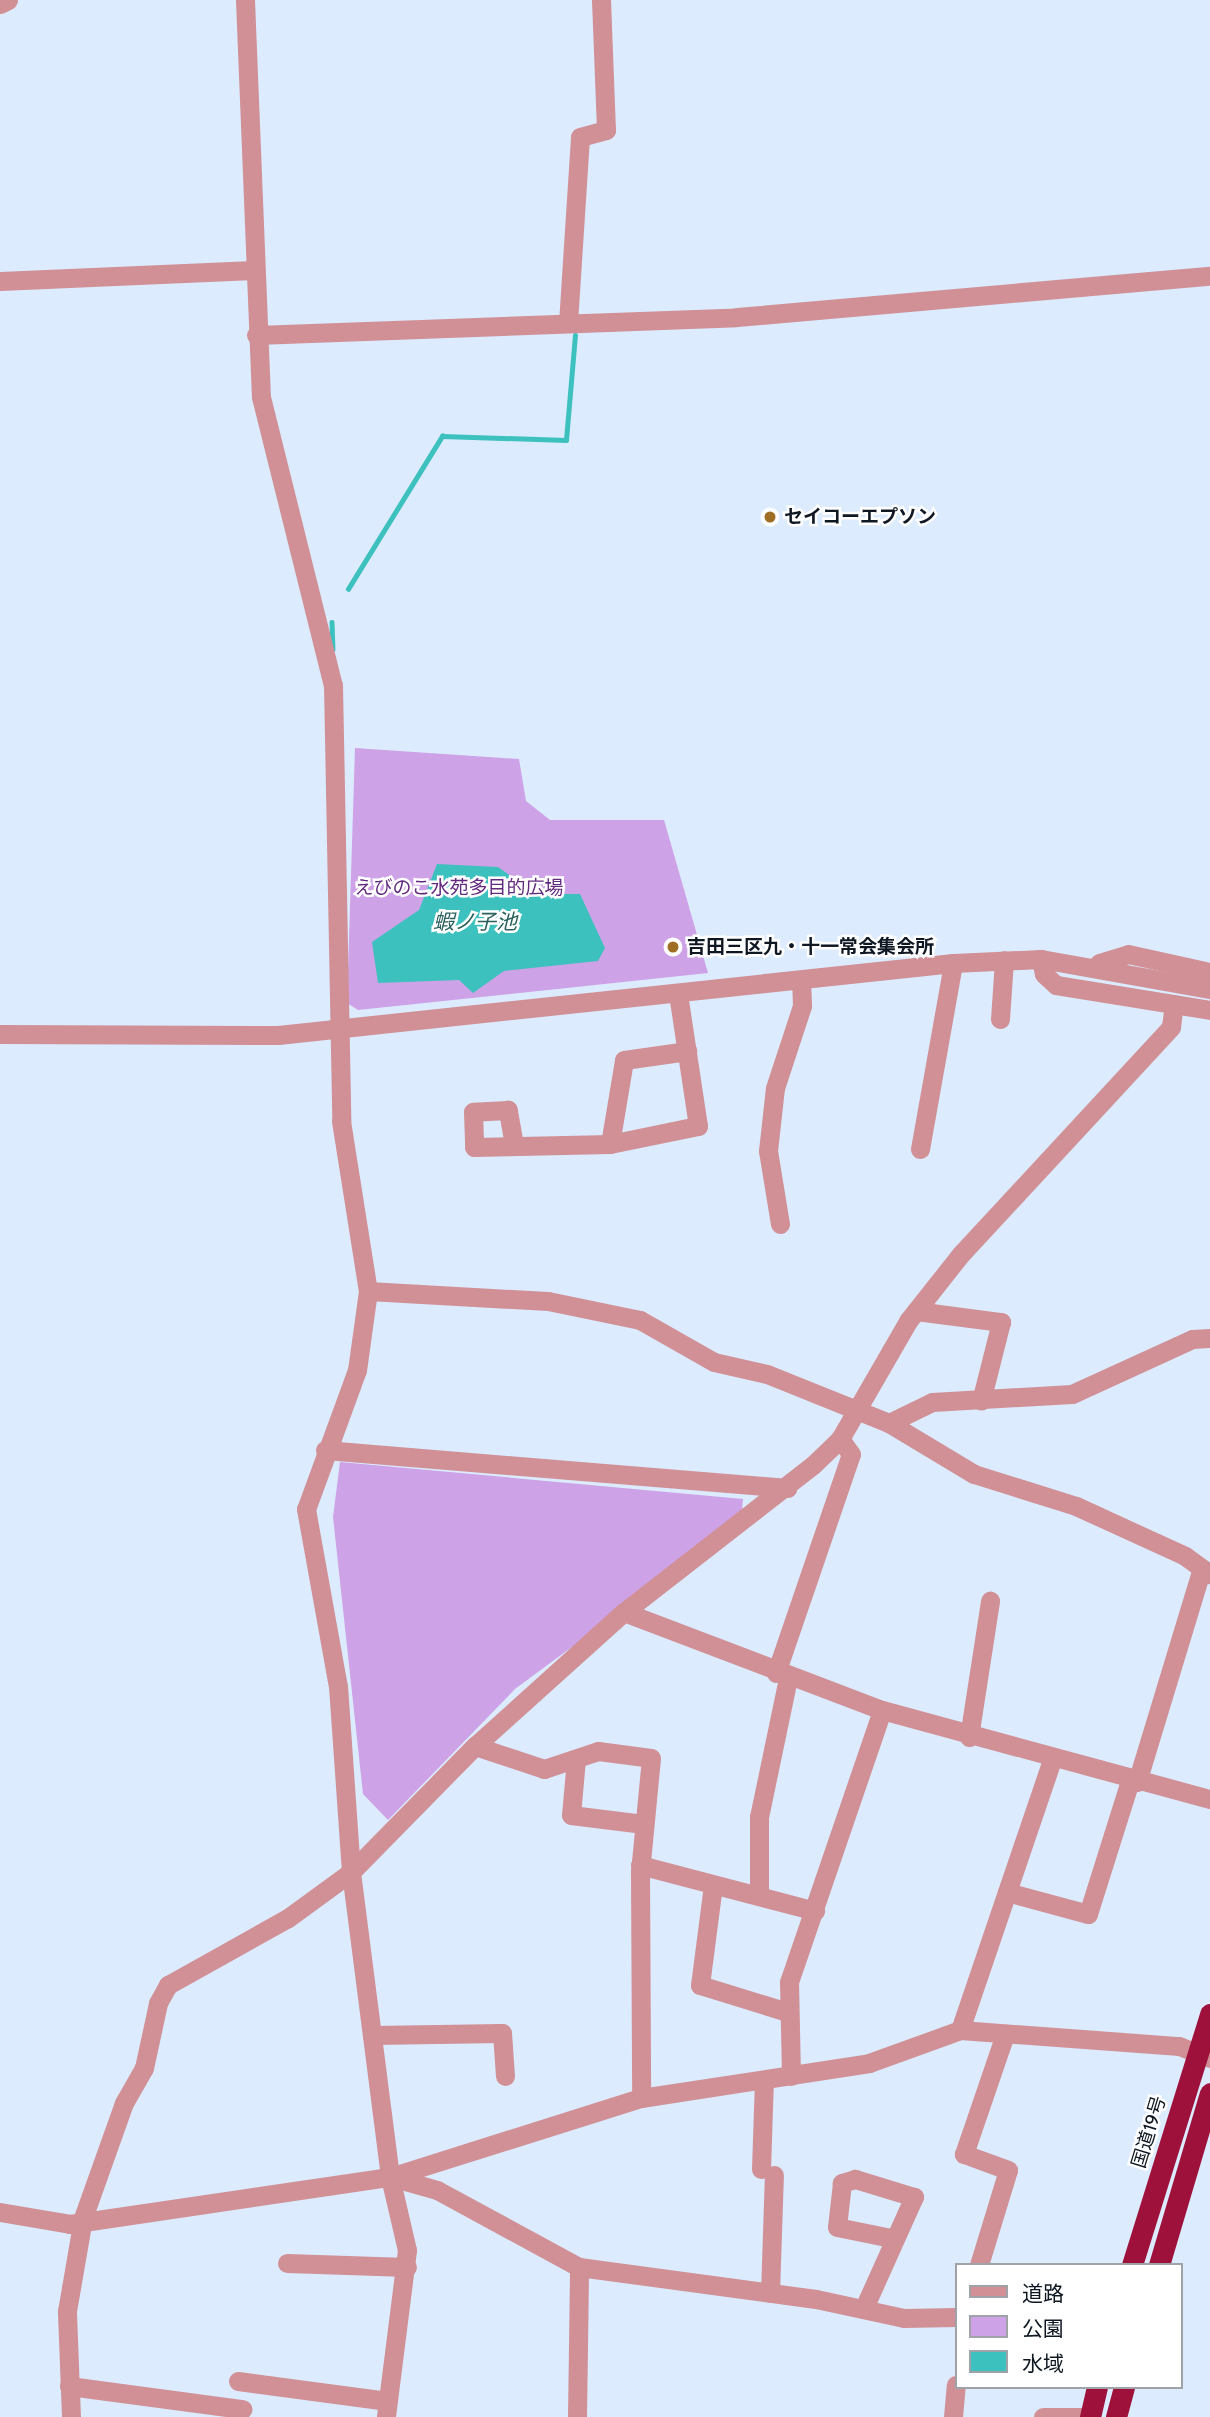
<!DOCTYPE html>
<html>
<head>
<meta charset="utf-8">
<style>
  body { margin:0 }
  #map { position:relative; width:1210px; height:2417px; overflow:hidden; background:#dcebfe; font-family:Cabin,"Noto Sans JP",sans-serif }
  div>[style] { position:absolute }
  .green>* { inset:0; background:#cea2e7 }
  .water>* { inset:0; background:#3dc1be }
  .stream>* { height:4.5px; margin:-2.25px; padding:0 2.25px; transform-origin:2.25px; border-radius:2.25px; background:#3dc1be }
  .minor>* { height:19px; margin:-9.5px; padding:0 9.5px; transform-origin:9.5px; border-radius:9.5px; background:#d09096 }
  .highway>* { height:21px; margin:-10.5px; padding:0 10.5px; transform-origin:10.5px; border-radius:10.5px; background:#9e113b }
  .dots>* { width:19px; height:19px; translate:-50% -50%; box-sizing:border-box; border:4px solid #fff; border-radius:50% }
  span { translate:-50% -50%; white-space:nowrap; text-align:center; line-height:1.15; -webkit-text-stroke:5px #fff; paint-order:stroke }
  .poi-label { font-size:19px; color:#0e1722; font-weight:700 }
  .left { translate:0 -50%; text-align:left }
  .park-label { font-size:19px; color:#622a7e }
  .street-label { font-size:19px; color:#0e1722 }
  .water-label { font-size:21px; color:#2a605e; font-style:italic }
  .legend { position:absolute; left:955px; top:2263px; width:228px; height:126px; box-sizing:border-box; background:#fff; border:2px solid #9fa2a7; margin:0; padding:9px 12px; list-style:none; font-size:21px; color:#0e1722 }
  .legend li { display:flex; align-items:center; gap:14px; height:35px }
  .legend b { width:35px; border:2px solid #9fa2a7 }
</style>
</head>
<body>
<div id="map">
  <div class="green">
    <i style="clip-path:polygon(355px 748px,519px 759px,526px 801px,550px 820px,664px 820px,708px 973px,358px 1010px,347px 1003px)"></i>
    <i style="clip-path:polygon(340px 1462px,743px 1499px,741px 1522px,515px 1689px,388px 1820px,363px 1794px,333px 1517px)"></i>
  </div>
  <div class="water">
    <i style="clip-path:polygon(437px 864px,498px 867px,536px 894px,580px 894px,605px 948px,598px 961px,504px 971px,473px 993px,459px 980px,378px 983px,372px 942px,419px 910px)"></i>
  </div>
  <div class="stream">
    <i style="left:348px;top:589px;width:180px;rotate:-58.4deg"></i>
    <i style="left:442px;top:436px;width:124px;rotate:1.8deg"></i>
    <i style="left:566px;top:440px;width:105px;rotate:-85.1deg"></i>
    <i style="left:332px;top:622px;width:27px;rotate:88deg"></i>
  </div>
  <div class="minor">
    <i style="left:245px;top:0;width:397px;rotate:87.7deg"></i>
    <i style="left:261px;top:397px;width:297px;rotate:76deg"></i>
    <i style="left:333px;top:685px;width:436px;rotate:88.9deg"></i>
    <i style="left:341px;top:1121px;width:172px;rotate:81deg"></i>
    <i style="left:368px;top:1291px;width:80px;rotate:97.9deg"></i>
    <i style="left:357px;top:1370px;width:148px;rotate:110.1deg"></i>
    <i style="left:306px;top:1509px;width:180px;rotate:79.8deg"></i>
    <i style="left:338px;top:1686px;width:186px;rotate:86deg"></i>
    <i style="left:351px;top:1872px;width:307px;rotate:82.7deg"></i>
    <i style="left:390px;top:2177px;width:75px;rotate:76.9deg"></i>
    <i style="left:407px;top:2250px;width:168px;rotate:97.2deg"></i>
    <i style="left:0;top:4px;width:9px;rotate:-27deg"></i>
    <i style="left:0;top:281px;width:254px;rotate:-2.5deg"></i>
    <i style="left:568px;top:323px;width:186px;rotate:-86.3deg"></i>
    <i style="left:580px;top:137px;width:27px;rotate:-15deg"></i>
    <i style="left:606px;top:130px;width:130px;rotate:-92.2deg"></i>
    <i style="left:256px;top:335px;width:481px;rotate:-2.1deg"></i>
    <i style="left:737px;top:317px;width:475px;rotate:-5deg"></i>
    <i style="left:1041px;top:959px;width:15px;rotate:79deg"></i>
    <i style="left:1044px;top:974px;width:16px;rotate:43deg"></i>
    <i style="left:1056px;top:985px;width:156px;rotate:9.2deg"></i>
    <i style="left:1099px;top:963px;width:30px;rotate:-17deg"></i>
    <i style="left:1128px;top:954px;width:84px;rotate:12.4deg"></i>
    <i style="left:1000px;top:1019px;width:59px;rotate:-86.1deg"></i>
    <i style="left:0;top:1034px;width:278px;rotate:0.2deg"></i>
    <i style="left:278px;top:1035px;width:679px;rotate:-6.09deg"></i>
    <i style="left:953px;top:963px;width:88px;rotate:-2.6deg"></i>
    <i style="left:1041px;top:959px;width:172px;rotate:10.1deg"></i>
    <i style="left:610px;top:1144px;width:85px;rotate:-80.5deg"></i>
    <i style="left:624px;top:1060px;width:64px;rotate:-8.1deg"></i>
    <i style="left:514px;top:1145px;width:36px;rotate:-100deg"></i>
    <i style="left:508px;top:1110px;width:35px;rotate:177deg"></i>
    <i style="left:473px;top:1112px;width:35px;rotate:88deg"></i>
    <i style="left:474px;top:1147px;width:136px;rotate:-1.3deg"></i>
    <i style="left:610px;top:1144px;width:90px;rotate:-11.6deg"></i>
    <i style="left:698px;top:1126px;width:134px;rotate:-98.6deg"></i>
    <i style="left:920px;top:1149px;width:189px;rotate:-79.9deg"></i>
    <i style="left:780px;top:1224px;width:74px;rotate:-99.3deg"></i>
    <i style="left:768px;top:1151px;width:63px;rotate:-83.7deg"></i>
    <i style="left:775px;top:1088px;width:86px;rotate:-71.8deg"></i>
    <i style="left:802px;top:1006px;width:26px;rotate:-92deg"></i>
    <i style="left:368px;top:1291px;width:180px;rotate:3.2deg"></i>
    <i style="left:548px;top:1301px;width:94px;rotate:11.7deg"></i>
    <i style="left:640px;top:1320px;width:85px;rotate:29.6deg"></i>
    <i style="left:714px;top:1362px;width:54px;rotate:12.8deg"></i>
    <i style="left:767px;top:1374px;width:131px;rotate:21.9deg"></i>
    <i style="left:889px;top:1423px;width:99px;rotate:31deg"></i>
    <i style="left:974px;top:1474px;width:107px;rotate:17.4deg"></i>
    <i style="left:1076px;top:1506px;width:120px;rotate:24.6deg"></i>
    <i style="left:1185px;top:1556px;width:31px;rotate:36deg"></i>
    <i style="left:916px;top:1311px;width:86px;rotate:7.4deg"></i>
    <i style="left:1001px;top:1322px;width:81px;rotate:104.2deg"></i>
    <i style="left:889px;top:1423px;width:48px;rotate:-26deg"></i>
    <i style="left:932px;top:1402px;width:140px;rotate:-3.3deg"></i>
    <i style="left:1072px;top:1394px;width:132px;rotate:-24.6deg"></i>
    <i style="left:1192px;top:1339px;width:18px;rotate:-3deg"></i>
    <i style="left:325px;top:1450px;width:464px;rotate:4.7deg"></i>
    <i style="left:624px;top:1612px;width:276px;rotate:20.8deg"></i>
    <i style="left:882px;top:1710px;width:340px;rotate:15.2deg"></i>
    <i style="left:776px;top:1673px;width:231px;rotate:-71.1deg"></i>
    <i style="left:851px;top:1454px;width:19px;rotate:-126deg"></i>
    <i style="left:969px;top:1737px;width:138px;rotate:-81.2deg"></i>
    <i style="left:475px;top:1746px;width:73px;rotate:18.4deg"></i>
    <i style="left:544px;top:1769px;width:57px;rotate:-18.4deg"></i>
    <i style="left:598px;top:1751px;width:53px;rotate:7.5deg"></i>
    <i style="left:651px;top:1758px;width:116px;rotate:95.5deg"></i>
    <i style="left:640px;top:1873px;width:225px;rotate:89.7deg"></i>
    <i style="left:576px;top:1759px;width:56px;rotate:95.1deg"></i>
    <i style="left:571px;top:1815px;width:73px;rotate:7.1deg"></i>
    <i style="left:1137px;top:1782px;width:220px;rotate:-73.1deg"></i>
    <i style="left:640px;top:1865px;width:181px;rotate:14.7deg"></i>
    <i style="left:713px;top:1885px;width:101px;rotate:97.4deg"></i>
    <i style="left:700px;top:1985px;width:91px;rotate:17.2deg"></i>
    <i style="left:759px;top:1892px;width:75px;rotate:-90deg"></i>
    <i style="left:759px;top:1817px;width:142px;rotate:-78.2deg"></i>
    <i style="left:1007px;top:1892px;width:84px;rotate:15.2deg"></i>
    <i style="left:1088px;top:1914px;width:139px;rotate:-72.5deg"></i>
    <i style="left:960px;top:2030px;width:285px;rotate:-71.2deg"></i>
    <i style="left:372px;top:2035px;width:130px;rotate:-0.9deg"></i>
    <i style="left:502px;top:2033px;width:43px;rotate:86deg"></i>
    <i style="left:791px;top:2076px;width:94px;rotate:-91.2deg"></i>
    <i style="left:789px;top:1982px;width:287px;rotate:-71.1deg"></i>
    <i style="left:761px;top:2169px;width:89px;rotate:-88.1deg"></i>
    <i style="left:395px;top:2178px;width:44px;rotate:15.9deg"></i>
    <i style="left:437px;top:2190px;width:162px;rotate:28.5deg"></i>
    <i style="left:579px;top:2267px;width:239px;rotate:7.7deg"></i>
    <i style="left:816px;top:2299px;width:90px;rotate:12.2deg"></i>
    <i style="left:904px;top:2318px;width:52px;rotate:-1.1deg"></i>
    <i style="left:0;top:2212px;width:71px;rotate:9.7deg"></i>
    <i style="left:70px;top:2224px;width:323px;rotate:-8.4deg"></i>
    <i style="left:390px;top:2177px;width:263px;rotate:-17.5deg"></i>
    <i style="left:641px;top:2098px;width:231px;rotate:-8.7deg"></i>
    <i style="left:869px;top:2063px;width:97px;rotate:-19.9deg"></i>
    <i style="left:960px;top:2030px;width:220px;rotate:4.2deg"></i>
    <i style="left:1179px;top:2046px;width:33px;rotate:21deg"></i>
    <i style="left:287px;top:2263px;width:120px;rotate:1.9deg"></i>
    <i style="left:979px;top:2265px;width:99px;rotate:-73deg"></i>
    <i style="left:1008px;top:2170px;width:47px;rotate:-160deg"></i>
    <i style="left:964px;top:2154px;width:127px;rotate:-71.1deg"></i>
    <i style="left:770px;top:2293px;width:118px;rotate:-88.1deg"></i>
    <i style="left:864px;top:2308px;width:122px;rotate:-65.8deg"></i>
    <i style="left:914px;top:2197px;width:62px;rotate:-163deg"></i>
    <i style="left:855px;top:2179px;width:14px;rotate:163deg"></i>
    <i style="left:842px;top:2183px;width:44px;rotate:96.5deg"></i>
    <i style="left:837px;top:2227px;width:55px;rotate:11.5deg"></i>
    <i style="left:238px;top:2381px;width:151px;rotate:7.6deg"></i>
    <i style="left:69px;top:2386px;width:175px;rotate:7.6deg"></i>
    <i style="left:71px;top:2417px;width:106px;rotate:-92.2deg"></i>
    <i style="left:67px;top:2311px;width:94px;rotate:-80.2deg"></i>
    <i style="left:83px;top:2218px;width:122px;rotate:-70.4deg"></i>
    <i style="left:124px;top:2103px;width:40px;rotate:-60.3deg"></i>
    <i style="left:144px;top:2068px;width:66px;rotate:-77.8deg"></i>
    <i style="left:158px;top:2003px;width:21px;rotate:-61deg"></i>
    <i style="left:168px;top:1985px;width:137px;rotate:-29.2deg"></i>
    <i style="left:288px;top:1918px;width:78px;rotate:-36.1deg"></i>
    <i style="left:351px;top:1872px;width:177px;rotate:-45.5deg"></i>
    <i style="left:475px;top:1746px;width:200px;rotate:-42deg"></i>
    <i style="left:624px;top:1612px;width:239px;rotate:-37.9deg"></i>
    <i style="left:813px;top:1465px;width:37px;rotate:-44deg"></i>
    <i style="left:840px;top:1439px;width:136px;rotate:-60deg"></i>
    <i style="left:908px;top:1321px;width:85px;rotate:-51.7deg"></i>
    <i style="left:961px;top:1254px;width:309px;rotate:-47.2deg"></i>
    <i style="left:1171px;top:1027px;width:23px;rotate:-83deg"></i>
    <i style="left:577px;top:2417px;width:150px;rotate:-89.2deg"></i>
    <i style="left:953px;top:2417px;width:32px;rotate:-85deg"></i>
    <i style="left:1043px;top:2417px;width:42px"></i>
  </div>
  <div class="highway">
    <i style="left:1132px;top:2265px;width:263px;rotate:-72.7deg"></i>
    <i style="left:1159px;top:2265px;width:179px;rotate:-73.5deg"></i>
    <i style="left:1090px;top:2417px;width:31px;rotate:-77deg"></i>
    <i style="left:1116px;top:2417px;width:31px;rotate:-75deg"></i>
  </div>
  <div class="dots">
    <i style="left:770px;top:517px;background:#9f6d23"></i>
    <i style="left:673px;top:947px;background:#9f6d23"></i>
  </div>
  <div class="poi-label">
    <span class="left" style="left:784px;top:517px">セイコーエプソン</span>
    <span class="left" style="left:687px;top:947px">吉田三区九・十一常会集会所</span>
  </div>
  <div class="park-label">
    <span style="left:459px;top:888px">えびのこ水苑多目的広場</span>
  </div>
  <div class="street-label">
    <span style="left:1149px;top:2132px;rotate:-73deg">国道19号</span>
  </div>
  <div class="water-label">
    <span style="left:475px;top:922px">蝦ノ子池</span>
  </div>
  <ul class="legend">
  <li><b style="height:9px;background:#d09096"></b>道路</li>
  <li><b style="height:19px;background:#cea2e7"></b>公園</li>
  <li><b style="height:19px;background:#3dc1be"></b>水域</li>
  </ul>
</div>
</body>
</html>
